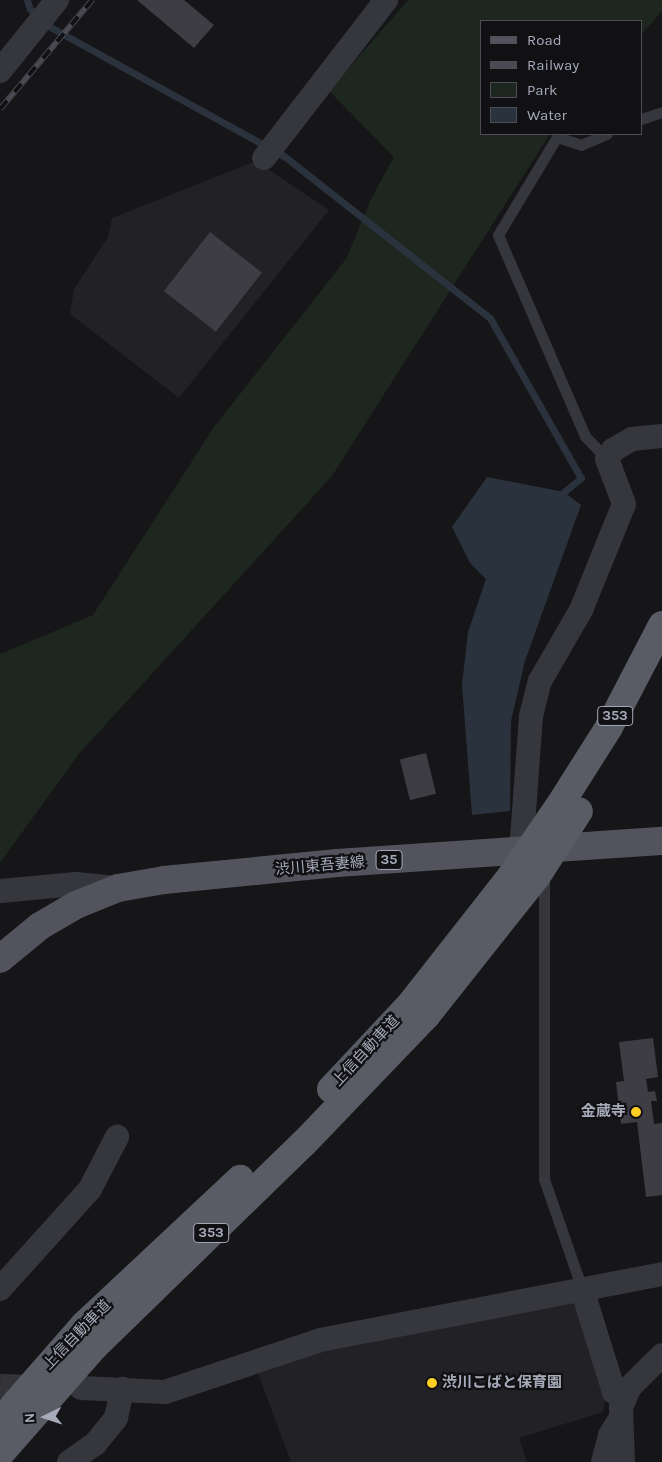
<!DOCTYPE html>
<html>
<head>
<meta charset="utf-8">
<style>
  body { margin:0 }
  #map { position:relative; width:662px; height:1462px; overflow:hidden; background:#161518; font-family:Karla,"Noto Sans JP",sans-serif }
  div>[style] { position:absolute }
  .built>* { inset:0; background:#222125 }
  .green>* { inset:0; background:#1d261f }
  .water>* { inset:0; background:#2a323d }
  .stream>* { height:7px; margin:-3.5px; padding:0 3.5px; transform-origin:3.5px; border-radius:3.5px; background:#2a323d }
  .building>* { inset:0; background:#3d3d43; transform-origin:0 0 }
  .minor-tunnel>* { height:24px; margin-top:-12px; transform-origin:0; background:repeating-linear-gradient(90deg,#333338 0 24px,transparent 0 36px) }
  .service>* { height:11px; margin:-5.5px; padding:0 5.5px; transform-origin:5.5px; border-radius:5.5px; background:#36363d }
  .minor>* { height:24px; margin:-12px; padding:0 12px; transform-origin:12px; border-radius:12px; background:#36363d }
  .primary>* { height:28px; margin:-14px; padding:0 14px; transform-origin:14px; border-radius:14px; background:#52535c }
  .trunk>* { height:28px; margin:-14px; padding:0 14px; transform-origin:14px; border-radius:14px; background:#5a5c65 }
  .rail>* { height:5.5px; margin-top:-2.75px; transform-origin:0; background:repeating-linear-gradient(90deg,#111013 0 11px,#494a52 0 22px); box-sizing:border-box; border-block:1px solid #494a52 }
  .trunk-bridge>* { height:28px; margin:-14px; padding:0 14px; transform-origin:14px; border-radius:14px; background:#5a5c65 }
  .dots>* { width:14px; height:14px; translate:-50% -50%; box-sizing:border-box; border:2px solid #111013; border-radius:50% }
  span { translate:-50% -50%; white-space:nowrap; text-align:center; line-height:1.15; -webkit-text-stroke:4.5px #111013; paint-order:stroke }
  .shield-label span { padding:1px 4px; background:#111013; border:1px solid; border-radius:4px; -webkit-text-stroke-width:0 }
  .shield-label { font-size:14px; color:#a6aab9; font-weight:700 }
  .street-label { font-size:15px; color:#a6aab9 }
  .poi-label { font-size:15px; color:#a6aab9; font-weight:700 }
  .right { translate:-100% -50%; text-align:right }
  .left { translate:0 -50%; text-align:left }
  .legend { position:absolute; left:480px; top:20px; width:162px; height:115px; box-sizing:border-box; background:#111013; border:1px solid #4d4e55; margin:0; padding:6px 9px; list-style:none; font-size:15px; color:#a6aab9 }
  .legend li { display:flex; align-items:center; gap:10px; height:25px }
  .legend b { width:25px; border:1px solid #4d4e55 }
  .north { position:absolute; left:20px; top:1392px; width:50px; height:50px; -webkit-text-stroke:4px #111013; paint-order:stroke; rotate:266deg; font-size:14px; font-weight:700; line-height:20px; text-align:center; color:#a6aab9 }
  .north::after { content:''; display:block; margin:auto; width:18px; height:22px; background:#a6aab9; clip-path:polygon(50% 0,100% 100%,50% 72%,0 100%) }
</style>
</head>
<body>
<div id="map">
  <div class="built">
    <i style="clip-path:polygon(256px 161px,329px 210px,179px 398px,70px 314px,74px 289px,108px 237px,112px 218px)"></i>
    <i style="clip-path:polygon(578px 1301px,606px 1398px,603px 1412px,519px 1438px,527px 1462px,291px 1462px,256px 1368px,322px 1345px)"></i>
  </div>
  <div class="green">
    <i style="clip-path:polygon(408px 0,662px 0,662px 11px,641px 35px,641px 21px,481px 21px,481px 134px,550px 134px,332px 476px,78px 755px,0 863px,0 654px,93px 615px,214px 427px,346px 259px,372px 197px,394px 157px,329px 91px)"></i>
  </div>
  <div class="water">
    <i style="clip-path:polygon(487px 477px,564px 492px,581px 505px,525px 661px,511px 721px,510px 811px,472px 815px,462px 685px,468px 632px,486px 579px,470px 563px,452px 527px)"></i>
  </div>
  <div class="stream">
    <i style="left:27px;top:0;width:9px;rotate:72deg"></i>
    <i style="left:30px;top:9px;width:29px;rotate:41deg"></i>
    <i style="left:52px;top:28px;width:265px;rotate:28.9deg"></i>
    <i style="left:284px;top:156px;width:262px;rotate:38.2deg"></i>
    <i style="left:490px;top:318px;width:184px;rotate:60.4deg"></i>
    <i style="left:581px;top:478px;width:22px;rotate:141deg"></i>
  </div>
  <div class="building">
    <i style="clip-path:polygon(137px 0,184px 0,214px 25px,194px 48px)"></i>
    <i style="left:210px;top:232px;width:66px;height:75px;rotate:38deg"></i>
    <i style="left:426px;top:753px;width:42px;height:27px;rotate:76deg"></i>
    <i style="clip-path:polygon(653px 1038px,658px 1077px,646px 1079px,648px 1092px,655px 1091px,657px 1101px,651px 1101px,654px 1124px,662px 1123px,662px 1195px,646px 1197px,637px 1122px,621px 1124px,616px 1082px,624px 1081px,619px 1042px)"></i>
  </div>
  <div class="minor-tunnel">
    <i style="left:0;top:1386px;width:44px;rotate:1.3deg"></i>
  </div>
  <div class="service">
    <i style="left:641px;top:119px;width:22px;rotate:-18deg"></i>
    <i style="left:607px;top:459px;width:32px;rotate:-134deg"></i>
    <i style="left:585px;top:436px;width:219px;rotate:-113.4deg"></i>
    <i style="left:498px;top:235px;width:114px;rotate:-59deg"></i>
    <i style="left:557px;top:137px;width:25px;rotate:18deg"></i>
    <i style="left:581px;top:145px;width:28px;rotate:-23deg"></i>
    <i style="left:544px;top:874px;width:305px;rotate:90deg"></i>
    <i style="left:544px;top:1179px;width:116px;rotate:70.9deg"></i>
  </div>
  <div class="minor">
    <i style="left:0;top:71px;width:91px;rotate:-51.2deg"></i>
    <i style="left:264px;top:158px;width:200px;rotate:-52.3deg"></i>
    <i style="left:521px;top:852px;width:136px;rotate:-85.8deg"></i>
    <i style="left:531px;top:716px;width:36px;rotate:-76deg"></i>
    <i style="left:540px;top:681px;width:82px;rotate:-60deg"></i>
    <i style="left:581px;top:610px;width:114px;rotate:-67.9deg"></i>
    <i style="left:624px;top:504px;width:48px;rotate:-110.7deg"></i>
    <i style="left:607px;top:459px;width:11px;rotate:-56deg"></i>
    <i style="left:613px;top:450px;width:22px;rotate:-30deg"></i>
    <i style="left:632px;top:439px;width:30px;rotate:-6deg"></i>
    <i style="left:0;top:891px;width:76px;rotate:-5.3deg"></i>
    <i style="left:76px;top:884px;width:42px;rotate:5.4deg"></i>
    <i style="left:0;top:1289px;width:135px;rotate:-48deg"></i>
    <i style="left:90px;top:1189px;width:59px;rotate:-62.6deg"></i>
    <i style="left:582px;top:1289px;width:108px;rotate:72.7deg"></i>
    <i style="left:614px;top:1392px;width:13px;rotate:39deg"></i>
    <i style="left:81px;top:1388px;width:84px;rotate:2.7deg"></i>
    <i style="left:165px;top:1392px;width:163px;rotate:-18.5deg"></i>
    <i style="left:320px;top:1340px;width:348px;rotate:-10.9deg"></i>
    <i style="left:69px;top:1462px;width:32px;rotate:-35deg"></i>
    <i style="left:95px;top:1444px;width:33px;rotate:-51deg"></i>
    <i style="left:116px;top:1418px;width:30px;rotate:-78deg"></i>
    <i style="left:603px;top:1462px;width:28px;rotate:-75deg"></i>
    <i style="left:610px;top:1435px;width:15px;rotate:-58deg"></i>
    <i style="left:623px;top:1462px;width:55px;rotate:-92.1deg"></i>
    <i style="left:621px;top:1407px;width:22px;rotate:-66deg"></i>
    <i style="left:630px;top:1387px;width:45px;rotate:-45deg"></i>
  </div>
  <div class="primary">
    <i style="left:0;top:959px;width:52px;rotate:-39.5deg"></i>
    <i style="left:40px;top:926px;width:42px;rotate:-30.3deg"></i>
    <i style="left:76px;top:905px;width:45px;rotate:-22deg"></i>
    <i style="left:118px;top:888px;width:47px;rotate:-9.9deg"></i>
    <i style="left:164px;top:880px;width:174px;rotate:-5.6deg"></i>
    <i style="left:337px;top:863px;width:326px;rotate:-3.9deg"></i>
  </div>
  <div class="trunk">
    <i style="left:561px;top:803px;width:90px;rotate:-57.7deg"></i>
    <i style="left:609px;top:727px;width:115px;rotate:-62.5deg"></i>
    <i style="left:331px;top:1089px;width:115px;rotate:-46.8deg"></i>
    <i style="left:410px;top:1005px;width:164px;rotate:-51.9deg"></i>
    <i style="left:0;top:1421px;width:128px;rotate:-48.8deg"></i>
    <i style="left:84px;top:1325px;width:214px;rotate:-43.1deg"></i>
    <i style="left:0;top:1454px;width:144px;rotate:-48.7deg"></i>
    <i style="left:95px;top:1346px;width:291px;rotate:-44.2deg"></i>
    <i style="left:304px;top:1143px;width:176px;rotate:-46.2deg"></i>
    <i style="left:426px;top:1016px;width:179px;rotate:-51.6deg"></i>
  </div>
  <div class="rail">
    <i style="left:0;top:109px;width:143px;rotate:-49.8deg"></i>
  </div>
  <div class="trunk-bridge">
    <i style="left:511px;top:876px;width:88px;rotate:-55.6deg"></i>
    <i style="left:537px;top:876px;width:77px;rotate:-57.1deg"></i>
  </div>
  <div class="dots">
    <i style="left:636px;top:1112px;background:#ffcf26"></i>
    <i style="left:432px;top:1383px;background:#ffcf26"></i>
  </div>
  <div class="shield-label">
    <span style="left:615px;top:716px">353</span>
    <span style="left:389px;top:860px">35</span>
    <span style="left:211px;top:1233px">353</span>
  </div>
  <div class="street-label">
    <span style="left:320px;top:866px;rotate:-5deg">渋川東吾妻線</span>
    <span style="left:366px;top:1051px;rotate:-47deg">上信自動車道</span>
    <span style="left:77px;top:1335px;rotate:-46deg">上信自動車道</span>
  </div>
  <div class="poi-label">
    <span class="right" style="left:626px;top:1112px">金蔵寺</span>
    <span class="left" style="left:442px;top:1383px">渋川こばと保育園</span>
  </div>
  <ul class="legend">
  <li><b style="height:6px;background:#52535c"></b>Road</li>
  <li><b style="height:6px;background:#494a52"></b>Railway</li>
  <li><b style="height:14px;background:#1d261f"></b>Park</li>
  <li><b style="height:14px;background:#2a323d"></b>Water</li>
  </ul>
  <div class="north">N</div>
</div>
</body>
</html>
